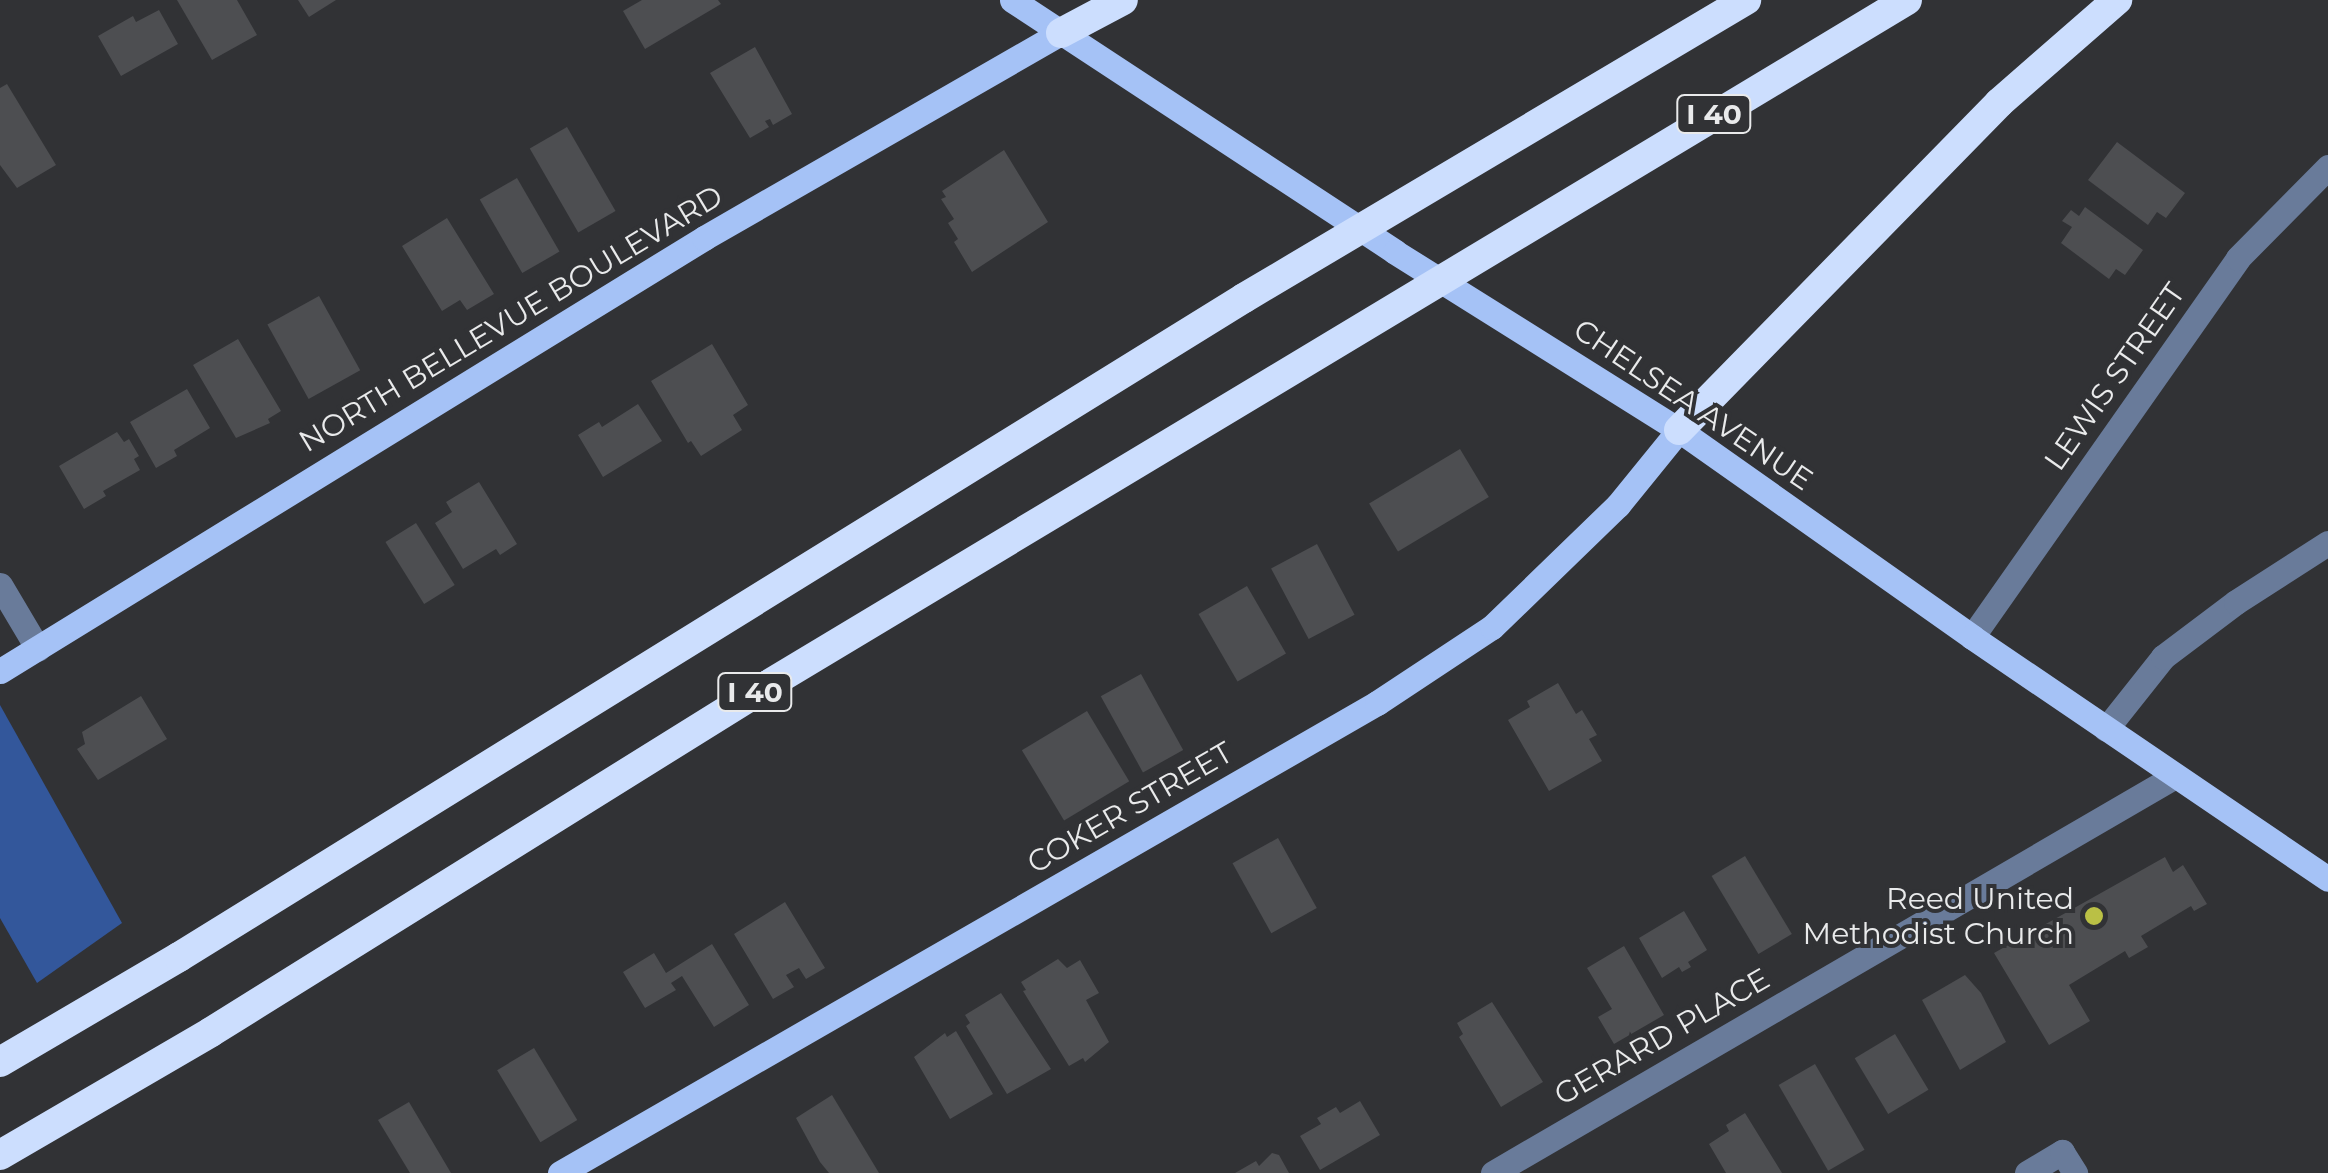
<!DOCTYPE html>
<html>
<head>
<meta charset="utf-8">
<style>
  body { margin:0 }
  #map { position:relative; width:2328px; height:1173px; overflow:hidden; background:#313235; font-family:Montserrat,sans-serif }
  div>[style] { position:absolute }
  .forest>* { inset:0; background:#33579b }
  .building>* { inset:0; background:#4d4e51; transform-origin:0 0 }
  .minor>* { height:25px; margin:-12.5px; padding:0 12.5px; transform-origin:12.5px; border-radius:12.5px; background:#697b9a }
  .major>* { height:25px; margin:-12.5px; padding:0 12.5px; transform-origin:12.5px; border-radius:12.5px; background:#a5c2f6 }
  .highway>* { height:30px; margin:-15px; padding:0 15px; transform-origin:15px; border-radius:15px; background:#ccdefe }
  .dots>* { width:28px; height:28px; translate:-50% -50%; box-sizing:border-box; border:5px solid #313235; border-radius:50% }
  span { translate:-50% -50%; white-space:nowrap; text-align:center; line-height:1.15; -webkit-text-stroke:8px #313235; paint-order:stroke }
  .shield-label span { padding:2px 8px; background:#313235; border:2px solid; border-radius:8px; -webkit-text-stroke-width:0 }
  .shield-label { font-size:28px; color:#e9eaeb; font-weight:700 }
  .street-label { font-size:30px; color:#e9eaeb }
  .poi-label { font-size:30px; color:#e9eaeb }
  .right { translate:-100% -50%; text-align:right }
</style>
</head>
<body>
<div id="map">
  <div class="forest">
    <i style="clip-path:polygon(0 705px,122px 923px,37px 983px,0 918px)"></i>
  </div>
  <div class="building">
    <i style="clip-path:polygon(177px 0,237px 0,257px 35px,212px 60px)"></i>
    <i style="clip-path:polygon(298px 0,336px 0,309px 17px)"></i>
    <i style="clip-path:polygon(642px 0,718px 0,721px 4px,645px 49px,623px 11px)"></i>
    <i style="clip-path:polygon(159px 10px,178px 44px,121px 76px,98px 36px,133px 16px,136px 22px)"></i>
    <i style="clip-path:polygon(755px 47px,792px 114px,773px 125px,770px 119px,765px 121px,769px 127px,750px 138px,710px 73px)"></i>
    <i style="clip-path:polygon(7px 84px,56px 165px,17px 188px,0 165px,0 88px)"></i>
    <i style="left:567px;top:127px;width:97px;height:43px;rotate:60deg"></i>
    <i style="clip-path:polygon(2117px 142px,2185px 193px,2166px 218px,2157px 212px,2148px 225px,2088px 180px)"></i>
    <i style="clip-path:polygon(1004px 150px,1048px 222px,972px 272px,954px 242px,958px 239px,948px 223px,954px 219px,941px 199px,946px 197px,942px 191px)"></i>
    <i style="left:517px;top:178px;width:85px;height:43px;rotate:60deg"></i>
    <i style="clip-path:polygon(2085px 207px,2143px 250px,2125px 275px,2116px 269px,2109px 279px,2061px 243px,2072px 227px,2062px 221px,2071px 210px,2079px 216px)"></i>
    <i style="clip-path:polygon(447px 218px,494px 294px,467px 310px,460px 300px,442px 311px,402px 246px)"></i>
    <i style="left:319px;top:296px;width:85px;height:59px;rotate:61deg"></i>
    <i style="clip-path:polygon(238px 339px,281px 411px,268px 419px,270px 423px,236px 438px,193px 365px)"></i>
    <i style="clip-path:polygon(712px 344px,748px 405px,733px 415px,742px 430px,701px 456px,691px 441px,688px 443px,651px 381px)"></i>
    <i style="clip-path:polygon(187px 389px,210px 428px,174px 450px,177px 456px,156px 468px,130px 422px)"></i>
    <i style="clip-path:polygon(638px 404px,662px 441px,603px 477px,578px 435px,599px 422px,602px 427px)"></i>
    <i style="clip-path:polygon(117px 432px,124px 442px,129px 439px,139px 456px,134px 459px,140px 470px,103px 491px,106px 496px,84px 509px,59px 466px)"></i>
    <i style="left:1460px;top:449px;width:56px;height:106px;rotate:59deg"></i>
    <i style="clip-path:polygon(479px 482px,517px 544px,500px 555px,496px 549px,463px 569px,435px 523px,452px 512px,446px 502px)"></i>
    <i style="left:416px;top:523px;width:73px;height:36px;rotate:58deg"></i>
    <i style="left:1317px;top:544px;width:80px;height:52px;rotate:62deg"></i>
    <i style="left:1247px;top:586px;width:78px;height:56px;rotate:60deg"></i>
    <i style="left:1141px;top:674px;width:87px;height:46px;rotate:61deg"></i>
    <i style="clip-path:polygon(1558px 683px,1576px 714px,1582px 710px,1597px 735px,1589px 739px,1602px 761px,1549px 791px,1508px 720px,1530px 707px,1527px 701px)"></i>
    <i style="clip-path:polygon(141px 696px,167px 739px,98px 780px,77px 749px,85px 744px,82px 732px)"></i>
    <i style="left:1087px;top:711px;width:82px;height:76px;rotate:59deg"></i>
    <i style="left:1278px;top:838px;width:80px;height:52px;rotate:61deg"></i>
    <i style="left:1745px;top:856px;width:91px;height:39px;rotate:59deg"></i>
    <i style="clip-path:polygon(2165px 857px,2173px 872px,2183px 865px,2207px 904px,2194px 911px,2191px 906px,2141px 936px,2148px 947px,2129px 958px,2125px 951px,2069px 985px,2090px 1021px,2049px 1045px,1994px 953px)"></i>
    <i style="clip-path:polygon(785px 902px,825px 968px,806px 979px,799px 968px,786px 975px,794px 987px,773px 999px,734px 934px)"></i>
    <i style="clip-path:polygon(1684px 911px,1707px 950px,1688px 962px,1691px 967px,1682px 972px,1679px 967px,1662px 978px,1639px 938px)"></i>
    <i style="clip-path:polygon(712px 944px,749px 1005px,714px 1027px,682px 976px,671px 983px,676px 990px,645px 1008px,623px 972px,654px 953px,666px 973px)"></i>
    <i style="clip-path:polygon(1624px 946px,1664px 1015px,1614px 1044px,1598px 1017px,1612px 1009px,1587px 968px)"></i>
    <i style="clip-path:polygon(1058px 959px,1067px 968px,1080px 960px,1099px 993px,1086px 1000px,1109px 1042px,1085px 1062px,1083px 1058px,1069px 1066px,1023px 991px,1026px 990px,1021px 982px)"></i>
    <i style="clip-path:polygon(1965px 975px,1981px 993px,2006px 1042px,1960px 1070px,1922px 1000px)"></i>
    <i style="clip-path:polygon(1001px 993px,1051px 1069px,1007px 1094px,966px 1026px,970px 1023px,965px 1015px)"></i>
    <i style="clip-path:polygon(1492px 1002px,1543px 1082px,1501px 1107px,1459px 1037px,1463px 1034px,1457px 1023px)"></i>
    <i style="clip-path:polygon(956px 1031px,993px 1094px,950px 1119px,914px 1057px,945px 1033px,947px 1037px)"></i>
    <i style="left:1895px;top:1034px;width:65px;height:47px;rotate:59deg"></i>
    <i style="left:534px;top:1048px;width:84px;height:43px;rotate:59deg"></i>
    <i style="left:1815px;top:1064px;width:99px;height:42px;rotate:60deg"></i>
    <i style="clip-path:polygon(832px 1095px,879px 1173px,829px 1173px,820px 1162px,796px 1118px)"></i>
    <i style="clip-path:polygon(1360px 1101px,1380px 1135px,1320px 1170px,1300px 1136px,1321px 1124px,1317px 1118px,1336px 1107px,1340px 1113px)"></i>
    <i style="clip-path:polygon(409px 1102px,451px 1173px,410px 1173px,378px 1120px)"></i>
    <i style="clip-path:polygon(1745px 1113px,1782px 1173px,1726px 1173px,1709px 1144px,1729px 1131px,1726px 1125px)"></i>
    <i style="clip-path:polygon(1272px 1153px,1279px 1155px,1289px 1173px,1235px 1173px,1256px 1161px,1259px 1166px)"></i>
  </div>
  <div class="minor">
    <i style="left:0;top:585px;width:74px;rotate:59.3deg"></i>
    <i style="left:1972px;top:637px;width:463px;rotate:-54.9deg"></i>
    <i style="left:2238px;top:258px;width:128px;rotate:-45.3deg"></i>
    <i style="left:2106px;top:729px;width:92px;rotate:-51.6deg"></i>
    <i style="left:2163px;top:657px;width:91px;rotate:-37deg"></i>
    <i style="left:2236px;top:602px;width:109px;rotate:-32.7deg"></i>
    <i style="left:1493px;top:1173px;width:789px;rotate:-30.2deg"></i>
    <i style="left:2027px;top:1173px;width:41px;rotate:-31deg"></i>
    <i style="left:2062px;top:1152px;width:25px;rotate:58deg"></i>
  </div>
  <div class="major">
    <i style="left:1012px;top:0;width:458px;rotate:33.3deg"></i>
    <i style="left:1395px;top:252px;width:335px;rotate:32.1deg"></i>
    <i style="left:1679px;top:430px;width:359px;rotate:35.2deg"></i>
    <i style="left:1972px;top:637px;width:430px;rotate:34.2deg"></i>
    <i style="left:0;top:671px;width:827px;rotate:-31.59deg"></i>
    <i style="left:704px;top:238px;width:412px;rotate:-29.9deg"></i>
    <i style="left:560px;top:1173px;width:943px;rotate:-29.91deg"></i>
    <i style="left:1377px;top:703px;width:138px;rotate:-33.5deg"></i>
    <i style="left:1492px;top:627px;width:175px;rotate:-44.1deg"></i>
    <i style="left:1618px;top:505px;width:97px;rotate:-50.9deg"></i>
  </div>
  <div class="highway">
    <i style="left:1061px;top:33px;width:70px;rotate:-28deg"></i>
    <i style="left:1679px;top:430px;width:458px;rotate:-45.6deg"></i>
    <i style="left:1999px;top:103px;width:157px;rotate:-41.1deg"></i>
    <i style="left:0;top:1062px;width:208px;rotate:-30.4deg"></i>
    <i style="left:179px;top:957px;width:1252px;rotate:-31.75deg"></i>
    <i style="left:1244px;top:298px;width:584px;rotate:-30.69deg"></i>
    <i style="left:0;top:1155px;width:244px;rotate:-30.2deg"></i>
    <i style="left:211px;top:1032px;width:656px;rotate:-31.92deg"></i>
    <i style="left:768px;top:685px;width:1329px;rotate:-31.02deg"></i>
  </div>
  <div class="dots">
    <i style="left:2094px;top:916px;background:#bac045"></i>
  </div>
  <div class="shield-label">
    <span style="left:1714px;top:114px">I 40</span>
    <span style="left:755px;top:692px">I 40</span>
  </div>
  <div class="street-label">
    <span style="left:511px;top:319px;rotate:-31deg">NORTH BELLEVUE BOULEVARD</span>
    <span style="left:2115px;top:377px;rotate:-55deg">LEWIS STREET</span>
    <span style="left:1693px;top:405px;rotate:34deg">CHELSEA AVENUE</span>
    <span style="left:1130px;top:808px;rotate:-30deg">COKER STREET</span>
    <span style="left:1662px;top:1037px;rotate:-30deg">GERARD PLACE</span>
  </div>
  <div class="poi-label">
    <span class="right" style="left:2074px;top:916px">Reed United<br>Methodist Church</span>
  </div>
</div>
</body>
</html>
